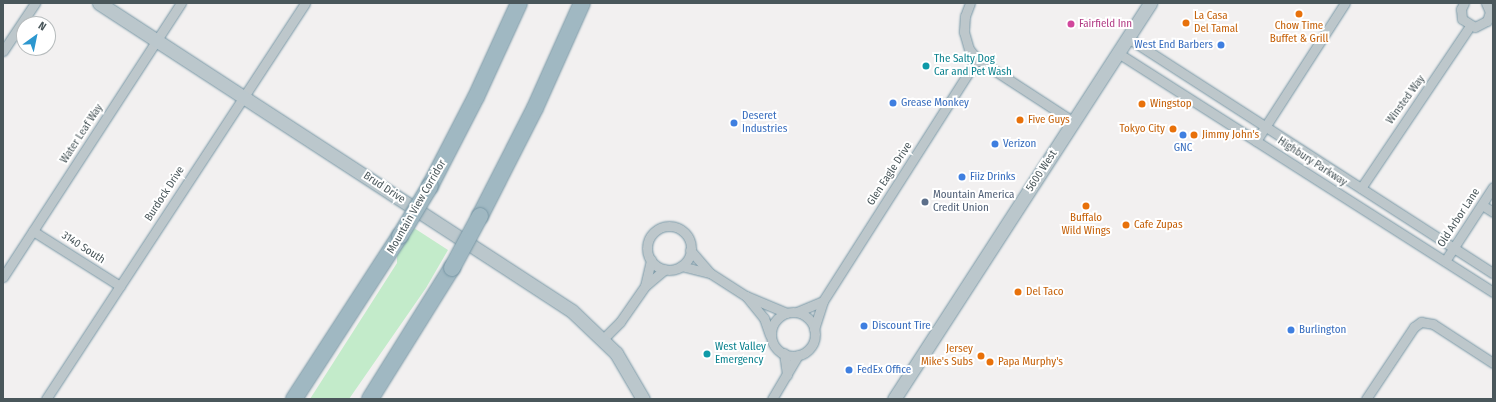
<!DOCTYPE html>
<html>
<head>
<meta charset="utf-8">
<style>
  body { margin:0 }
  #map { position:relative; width:1496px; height:402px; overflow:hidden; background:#f2f0f0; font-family:"Fira Sans Condensed",sans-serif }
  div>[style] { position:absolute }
  .green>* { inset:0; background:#c3ebca }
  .roads { filter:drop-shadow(0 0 1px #7897a5) drop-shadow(0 0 1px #7897a5) }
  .minor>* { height:9px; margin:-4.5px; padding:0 4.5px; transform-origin:4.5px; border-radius:4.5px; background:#bdc7cb }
  .minor>.ring { margin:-4.5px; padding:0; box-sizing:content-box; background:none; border:9px solid #bdc7cb; border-radius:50% }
  .secondary>* { height:13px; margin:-6.5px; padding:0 6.5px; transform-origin:6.5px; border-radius:6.5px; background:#bbc7cc }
  .trunk>* { height:16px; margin:-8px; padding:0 8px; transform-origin:8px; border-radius:8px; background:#a0b8c2 }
  .bridges { filter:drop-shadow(0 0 1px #7897a5) drop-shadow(0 0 1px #7897a5) }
  .trunk-bridge>* { height:16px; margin:-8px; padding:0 8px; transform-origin:8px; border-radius:8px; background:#a0b8c2 }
  .dots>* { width:11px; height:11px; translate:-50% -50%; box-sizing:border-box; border:2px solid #fff; border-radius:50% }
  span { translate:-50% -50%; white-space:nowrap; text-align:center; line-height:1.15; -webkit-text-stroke:4px #fff; paint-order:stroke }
  .food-label { font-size:11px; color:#c56008 }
  .left { translate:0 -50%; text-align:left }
  .right { translate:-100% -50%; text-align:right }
  .hotel-label { font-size:11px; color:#b23c85 }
  .shop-label { font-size:11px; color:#366cbe }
  .culture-label { font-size:11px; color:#0d838f }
  .street-label { font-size:11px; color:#4a575b }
  .service-label { font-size:11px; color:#4e5e75 }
  .frame { position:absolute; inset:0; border:4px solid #4a575b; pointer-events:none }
  .north { position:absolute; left:16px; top:16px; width:40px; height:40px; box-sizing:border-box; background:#fff; border:1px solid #b7bcbd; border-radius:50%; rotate:33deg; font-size:11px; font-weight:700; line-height:16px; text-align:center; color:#4a575b }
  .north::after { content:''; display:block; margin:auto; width:14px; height:18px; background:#2c97cf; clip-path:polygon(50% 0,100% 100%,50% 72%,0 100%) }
</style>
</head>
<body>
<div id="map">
  <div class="green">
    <i style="clip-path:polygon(414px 228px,448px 250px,426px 288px,349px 399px,310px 399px,397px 263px,397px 255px)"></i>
  </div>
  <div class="roads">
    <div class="minor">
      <i style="left:970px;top:3px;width:14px;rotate:111deg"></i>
      <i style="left:965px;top:16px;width:16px;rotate:94deg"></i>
      <i style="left:964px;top:32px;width:18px;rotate:74deg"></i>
      <i style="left:969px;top:49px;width:13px;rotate:51deg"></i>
      <i style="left:977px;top:59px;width:116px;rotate:33deg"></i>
      <i style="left:1464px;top:3px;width:7px;rotate:117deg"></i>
      <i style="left:1461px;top:9px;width:10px;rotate:84deg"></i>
      <i style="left:1462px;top:19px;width:15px;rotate:32deg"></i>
      <i style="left:1475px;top:27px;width:13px;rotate:-27deg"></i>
      <i style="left:1487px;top:21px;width:9px;rotate:-72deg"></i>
      <i style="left:1490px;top:12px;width:10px;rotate:-114deg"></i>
      <i style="left:1128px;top:38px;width:434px;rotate:32.8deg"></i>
      <i style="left:3px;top:51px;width:58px;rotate:-56.3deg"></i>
      <i style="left:1118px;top:53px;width:445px;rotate:32.5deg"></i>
      <i style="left:1256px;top:141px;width:164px;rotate:-57.2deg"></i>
      <i style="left:1361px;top:188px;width:195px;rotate:-56.1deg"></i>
      <i style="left:1482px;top:205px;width:13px;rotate:32deg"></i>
      <i class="ring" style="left:647px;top:226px;width:35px;height:35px"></i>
      <i style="left:33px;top:231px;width:103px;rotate:32.3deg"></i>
      <i style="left:690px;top:250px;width:30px;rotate:49deg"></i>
      <i style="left:1445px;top:261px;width:88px;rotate:-57deg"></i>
      <i style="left:681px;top:266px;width:30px;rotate:14deg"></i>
      <i style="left:710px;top:273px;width:43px;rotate:32.6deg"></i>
      <i style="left:746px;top:296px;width:44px;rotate:22.5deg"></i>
      <i style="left:3px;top:277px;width:327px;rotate:-57deg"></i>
      <i style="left:645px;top:286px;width:26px;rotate:-40deg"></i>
      <i style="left:746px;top:296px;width:28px;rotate:51deg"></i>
      <i style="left:764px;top:318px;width:18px;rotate:71deg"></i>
      <i style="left:797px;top:312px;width:28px;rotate:-23deg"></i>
      <i class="ring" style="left:771px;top:312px;width:35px;height:35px"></i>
      <i style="left:814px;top:329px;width:29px;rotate:-72deg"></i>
      <i style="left:823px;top:301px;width:287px;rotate:-57.5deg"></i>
      <i style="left:603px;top:339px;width:24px;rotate:-45deg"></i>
      <i style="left:620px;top:322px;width:44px;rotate:-55.2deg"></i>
      <i style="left:645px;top:286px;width:27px;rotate:-77deg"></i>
      <i style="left:784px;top:353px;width:22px;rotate:82deg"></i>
      <i style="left:46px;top:399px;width:473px;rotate:-56.8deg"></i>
      <i style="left:772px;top:399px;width:51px;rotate:-59.4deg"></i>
      <i style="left:1366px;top:399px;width:87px;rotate:-56.3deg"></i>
      <i style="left:1414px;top:327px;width:9px;rotate:-36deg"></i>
      <i style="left:1421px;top:322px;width:12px;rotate:9deg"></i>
      <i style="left:1433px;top:324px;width:72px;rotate:33deg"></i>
    </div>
    <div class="secondary">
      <i style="left:99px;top:3px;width:564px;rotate:33.07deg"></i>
      <i style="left:572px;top:311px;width:61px;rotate:43.7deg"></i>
      <i style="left:616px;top:353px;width:53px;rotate:59.6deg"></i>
      <i style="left:894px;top:399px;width:472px;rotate:-57.1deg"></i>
    </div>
    <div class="trunk">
      <i style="left:430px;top:186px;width:100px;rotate:-62.7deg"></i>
      <i style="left:476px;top:97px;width:103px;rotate:-65.4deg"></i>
      <i style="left:480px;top:216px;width:121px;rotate:-63deg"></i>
      <i style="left:535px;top:108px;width:115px;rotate:-65.9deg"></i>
      <i style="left:294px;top:399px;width:194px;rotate:-57deg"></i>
      <i style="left:370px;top:399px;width:155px;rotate:-58deg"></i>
    </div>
  </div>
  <div class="bridges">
    <div class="trunk-bridge">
      <i style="left:400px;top:236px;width:58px;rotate:-59deg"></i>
      <i style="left:452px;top:268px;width:59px;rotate:-61.7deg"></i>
    </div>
  </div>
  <div class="dots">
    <i style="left:1299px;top:14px;background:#e8710a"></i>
    <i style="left:1186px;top:23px;background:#e8710a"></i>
    <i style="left:1071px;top:24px;background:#d1479c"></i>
    <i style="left:1221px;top:45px;background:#3f7fe0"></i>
    <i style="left:926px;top:66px;background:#0f9aa8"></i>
    <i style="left:893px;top:103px;background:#3f7fe0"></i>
    <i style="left:1142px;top:104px;background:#e8710a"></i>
    <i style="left:1020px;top:120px;background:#e8710a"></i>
    <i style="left:734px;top:123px;background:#3f7fe0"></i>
    <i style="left:1173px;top:129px;background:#e8710a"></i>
    <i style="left:1183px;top:135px;background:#3f7fe0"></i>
    <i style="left:1194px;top:135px;background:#e8710a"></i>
    <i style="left:995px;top:144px;background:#3f7fe0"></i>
    <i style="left:962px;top:177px;background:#3f7fe0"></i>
    <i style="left:925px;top:202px;background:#5c6f8a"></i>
    <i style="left:1086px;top:206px;background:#e8710a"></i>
    <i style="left:1126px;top:225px;background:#e8710a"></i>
    <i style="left:1018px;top:292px;background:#e8710a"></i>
    <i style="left:864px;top:326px;background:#3f7fe0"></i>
    <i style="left:1291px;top:330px;background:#3f7fe0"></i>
    <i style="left:707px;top:354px;background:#0f9aa8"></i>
    <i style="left:981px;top:356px;background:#e8710a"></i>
    <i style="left:990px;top:362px;background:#e8710a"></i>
    <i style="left:849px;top:370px;background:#3f7fe0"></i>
  </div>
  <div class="food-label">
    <span class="left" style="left:1194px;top:23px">La Casa<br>Del Tamal</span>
    <span style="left:1299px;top:33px">Chow Time<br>Buffet &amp; Grill</span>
    <span class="left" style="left:1150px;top:104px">Wingstop</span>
    <span class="left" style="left:1028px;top:120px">Five Guys</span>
    <span class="right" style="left:1165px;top:129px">Tokyo City</span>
    <span class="left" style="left:1202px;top:135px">Jimmy John's</span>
    <span style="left:1086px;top:225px">Buffalo<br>Wild Wings</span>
    <span class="left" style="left:1134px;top:225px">Cafe Zupas</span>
    <span class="left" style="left:1026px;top:292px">Del Taco</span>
    <span class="right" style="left:973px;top:356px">Jersey<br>Mike's Subs</span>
    <span class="left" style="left:998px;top:362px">Papa Murphy's</span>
  </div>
  <div class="hotel-label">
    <span class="left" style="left:1079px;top:24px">Fairfield Inn</span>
  </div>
  <div class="shop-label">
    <span class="right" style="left:1213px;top:45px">West End Barbers</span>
    <span class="left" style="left:901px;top:103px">Grease Monkey</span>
    <span class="left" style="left:742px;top:123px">Deseret<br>Industries</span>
    <span class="left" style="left:1003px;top:144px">Verizon</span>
    <span style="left:1183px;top:148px">GNC</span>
    <span class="left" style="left:970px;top:177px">Fiiz Drinks</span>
    <span class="left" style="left:872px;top:326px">Discount Tire</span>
    <span class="left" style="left:1299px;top:330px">Burlington</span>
    <span class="left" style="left:857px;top:370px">FedEx Office</span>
  </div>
  <div class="culture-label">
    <span class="left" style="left:934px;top:66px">The Salty Dog<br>Car and Pet Wash</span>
    <span class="left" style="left:715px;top:354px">West Valley<br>Emergency</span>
  </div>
  <div class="street-label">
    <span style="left:1406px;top:100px;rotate:-54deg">Winsted Way</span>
    <span style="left:82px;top:134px;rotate:-57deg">Water Leaf Way</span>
    <span style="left:1312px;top:162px;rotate:33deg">Highbury Parkway</span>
    <span style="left:1042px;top:171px;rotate:-57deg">5600 West</span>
    <span style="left:890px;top:174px;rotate:-57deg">Glen Eagle Drive</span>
    <span style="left:384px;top:188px;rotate:33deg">Brud Drive</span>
    <span style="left:165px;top:194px;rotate:-57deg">Burdock Drive</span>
    <span style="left:417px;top:207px;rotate:-60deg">Mountain View Corridor</span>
    <span style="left:1459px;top:218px;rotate:-57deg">Old Arbor Lane</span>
    <span style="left:83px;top:248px;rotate:33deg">3140 South</span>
  </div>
  <div class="service-label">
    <span class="left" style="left:933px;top:202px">Mountain America<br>Credit Union</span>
  </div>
  <div class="frame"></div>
  <div class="north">N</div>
</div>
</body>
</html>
